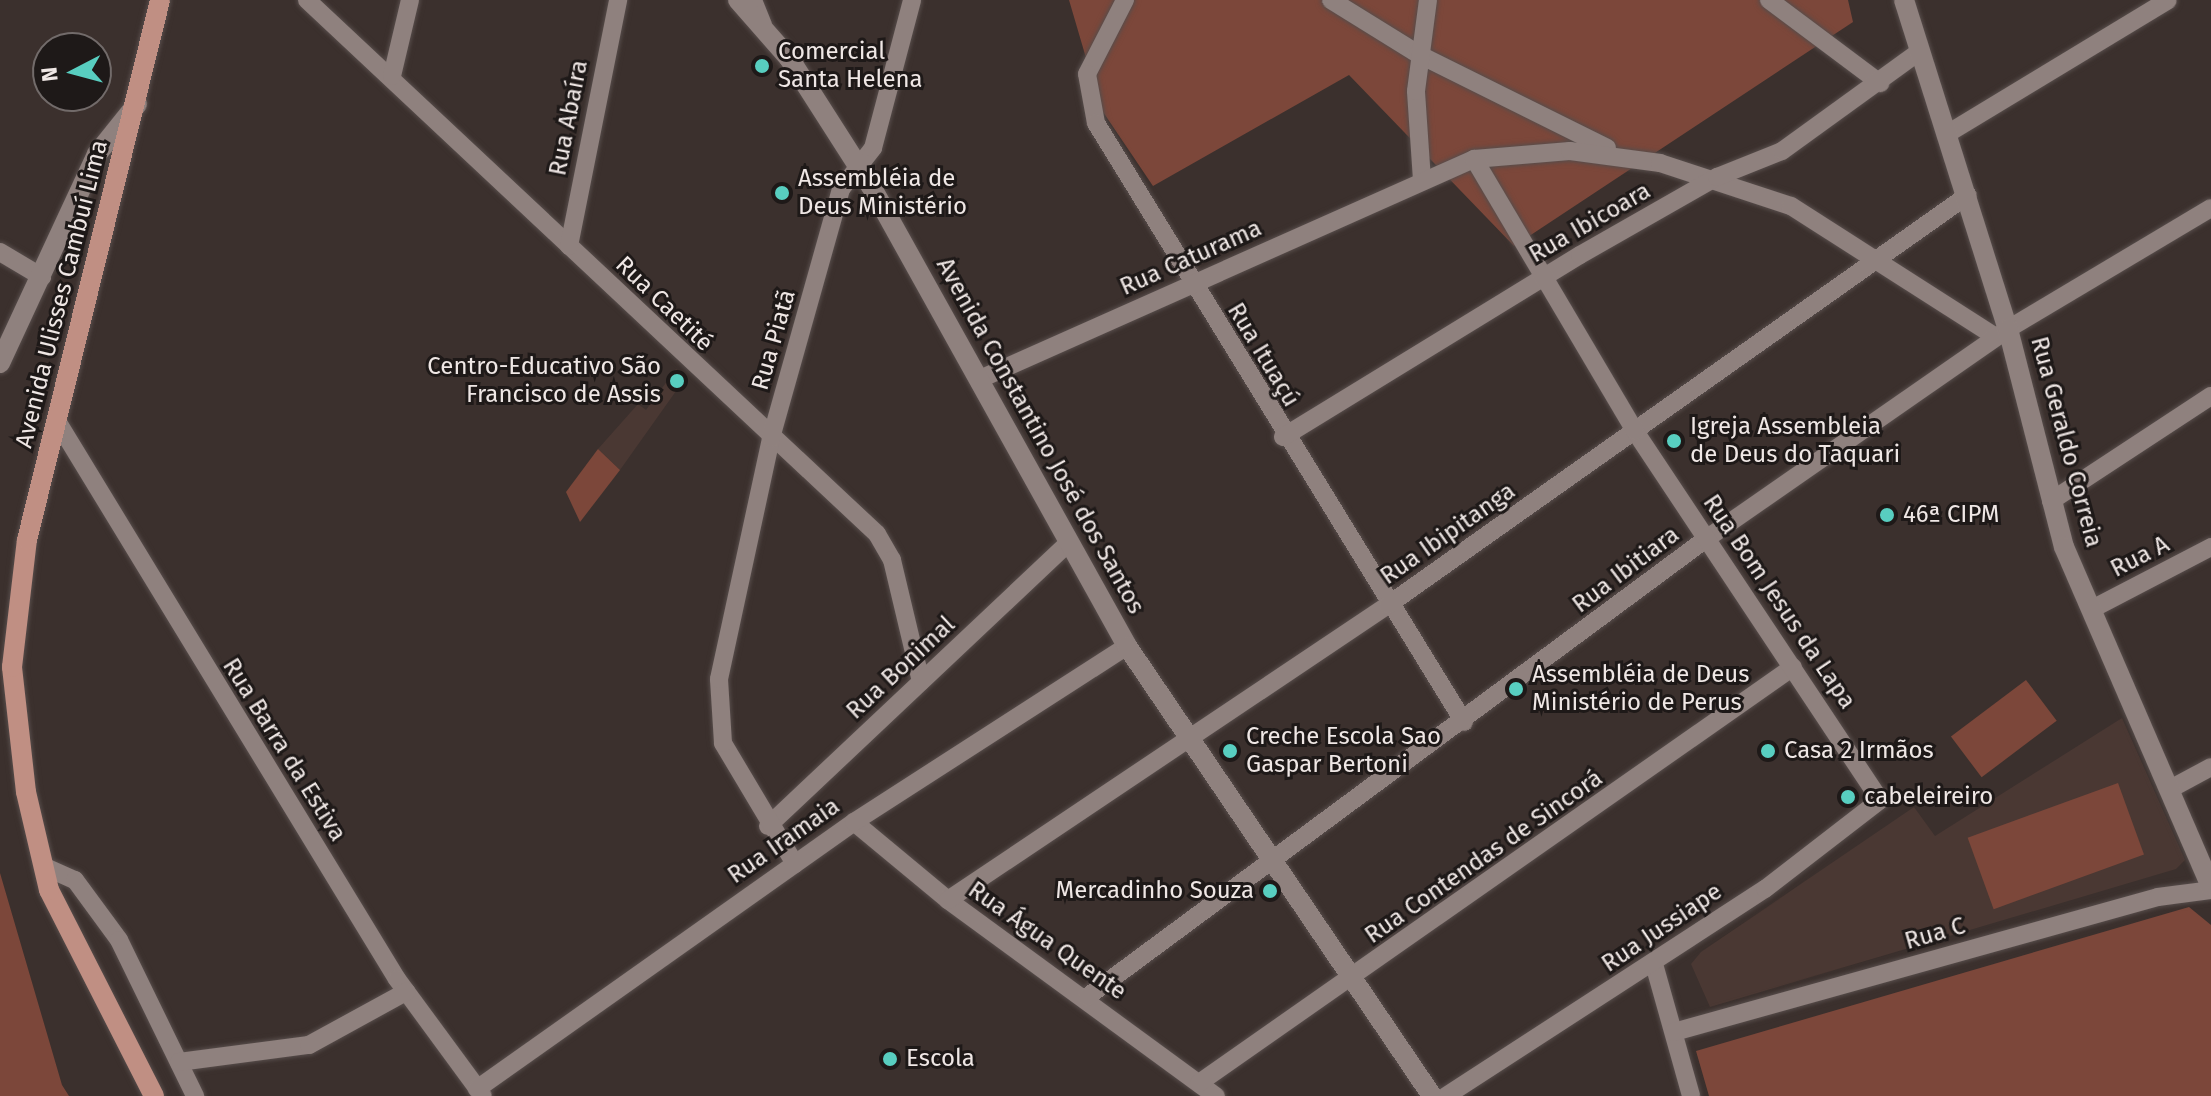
<!DOCTYPE html>
<html>
<head>
<meta charset="utf-8">
<style>
  body { margin:0 }
  #map { position:relative; width:2211px; height:1096px; overflow:hidden; background:#3b302d; font-family:"Fira Sans",sans-serif }
  div>[style] { position:absolute }
  .built>* { inset:0; background:#4a3833 }
  .green>* { inset:0; background:#7c473a; transform-origin:0 0 }
  .roads { filter:drop-shadow(0 0 2px #574d4b) drop-shadow(0 0 2px #574d4b) }
  .minor>* { height:18px; margin:-9px; padding:0 9px; transform-origin:9px; border-radius:9px; background:#8f817e }
  .tertiary>* { height:20px; margin:-10px; padding:0 10px; transform-origin:10px; border-radius:10px; background:#8f817e }
  .primary>* { height:20px; margin:-10px; padding:0 10px; transform-origin:10px; border-radius:10px; background:#c08f83 }
  .dots>* { width:22px; height:22px; translate:-50% -50%; box-sizing:border-box; border:4px solid #1e1918; border-radius:50% }
  span { translate:-50% -50%; white-space:nowrap; text-align:center; line-height:1.15; -webkit-text-stroke:6px #1e1918; paint-order:stroke }
  .poi-label { font-size:24px; color:#efe7e5 }
  .left { translate:0 -50%; text-align:left }
  .right { translate:-100% -50%; text-align:right }
  .street-label { font-size:24px; color:#efe7e5 }
  .north { position:absolute; left:32px; top:32px; width:80px; height:80px; box-sizing:border-box; background:#1e1918; border:2px solid #726b6a; border-radius:50%; rotate:264deg; font-size:22px; font-weight:700; line-height:32px; text-align:center; color:#efe7e5 }
  .north::after { content:''; display:block; margin:auto; width:28px; height:36px; background:#58cec0; clip-path:polygon(50% 0,100% 100%,50% 72%,0 100%) }
</style>
</head>
<body>
<div id="map">
  <div class="built">
    <i style="clip-path:polygon(676px 369px,686px 377px,620px 470px,598px 449px,638px 404px,646px 410px)"></i>
    <i style="clip-path:polygon(2122px 718px,2185px 860px,2176px 869px,1710px 1007px,1691px 964px,1701px 952px,1914px 807px,1935px 836px)"></i>
  </div>
  <div class="green">
    <i style="clip-path:polygon(1069px 0,1848px 0,1853px 22px,1514px 246px,1349px 75px,1153px 186px,1101px 109px)"></i>
    <i style="clip-path:polygon(598px 449px,620px 470px,580px 522px,566px 492px)"></i>
    <i style="left:2026px;top:680px;width:51px;height:94px;rotate:53deg"></i>
    <i style="left:2118px;top:783px;width:76px;height:160px;rotate:70deg"></i>
    <i style="clip-path:polygon(0 873px,62px 1085px,69px 1096px,0 1096px)"></i>
    <i style="clip-path:polygon(2189px 907px,2211px 925px,2211px 1096px,1709px 1096px,1696px 1051px)"></i>
  </div>
  <div class="roads">
    <div class="minor">
      <i style="left:307px;top:0;width:781px;rotate:43.13deg"></i>
      <i style="left:877px;top:534px;width:30px;rotate:60deg"></i>
      <i style="left:892px;top:560px;width:125px;rotate:76.6deg"></i>
      <i style="left:753px;top:0;width:27px;rotate:68deg"></i>
      <i style="left:1125px;top:0;width:83px;rotate:117.2deg"></i>
      <i style="left:1087px;top:74px;width:50px;rotate:79.6deg"></i>
      <i style="left:1096px;top:123px;width:703px;rotate:58.44deg"></i>
      <i style="left:1331px;top:0;width:102px;rotate:31.8deg"></i>
      <i style="left:1418px;top:54px;width:211px;rotate:26.4deg"></i>
      <i style="left:1769px;top:0;width:139px;rotate:36.8deg"></i>
      <i style="left:392px;top:76px;width:78px;rotate:-76.7deg"></i>
      <i style="left:1947px;top:134px;width:258px;rotate:-31.2deg"></i>
      <i style="left:1422px;top:180px;width:89px;rotate:-93.9deg"></i>
      <i style="left:1416px;top:91px;width:92px;rotate:-82.5deg"></i>
      <i style="left:569px;top:246px;width:251px;rotate:-78.7deg"></i>
      <i style="left:0;top:252px;width:49px;rotate:30.8deg"></i>
      <i style="left:980px;top:379px;width:541px;rotate:-24.01deg"></i>
      <i style="left:1474px;top:159px;width:96px;rotate:-4.8deg"></i>
      <i style="left:1570px;top:151px;width:91px;rotate:7.6deg"></i>
      <i style="left:1660px;top:163px;width:138px;rotate:18.2deg"></i>
      <i style="left:1791px;top:206px;width:243px;rotate:32.6deg"></i>
      <i style="left:57px;top:421px;width:653px;rotate:58.65deg"></i>
      <i style="left:397px;top:979px;width:145px;rotate:53.7deg"></i>
      <i style="left:1283px;top:437px;width:348px;rotate:-31.5deg"></i>
      <i style="left:1580px;top:255px;width:158px;rotate:-29.7deg"></i>
      <i style="left:1717px;top:177px;width:70px;rotate:-21.8deg"></i>
      <i style="left:1782px;top:151px;width:170px;rotate:-35.9deg"></i>
      <i style="left:2051px;top:501px;width:191px;rotate:-33.3deg"></i>
      <i style="left:2092px;top:609px;width:134px;rotate:-27.5deg"></i>
      <i style="left:2172px;top:788px;width:44px;rotate:-28.3deg"></i>
      <i style="left:854px;top:822px;width:122px;rotate:39.7deg"></i>
      <i style="left:948px;top:900px;width:332px;rotate:36.2deg"></i>
      <i style="left:768px;top:826px;width:410px;rotate:-43.3deg"></i>
      <i style="left:795px;top:864px;width:141px;rotate:-120.8deg"></i>
      <i style="left:723px;top:743px;width:64px;rotate:-93.6deg"></i>
      <i style="left:719px;top:679px;width:247px;rotate:-77.8deg"></i>
      <i style="left:771px;top:438px;width:259px;rotate:-74.3deg"></i>
      <i style="left:841px;top:189px;width:52px;rotate:-52deg"></i>
      <i style="left:873px;top:148px;width:153px;rotate:-75.2deg"></i>
      <i style="left:43px;top:866px;width:35px;rotate:24deg"></i>
      <i style="left:75px;top:880px;width:74px;rotate:53.7deg"></i>
      <i style="left:119px;top:940px;width:174px;rotate:64deg"></i>
      <i style="left:948px;top:900px;width:530px;rotate:-33.84deg"></i>
      <i style="left:1388px;top:605px;width:710px;rotate:-35.26deg"></i>
      <i style="left:1654px;top:964px;width:137px;rotate:74.3deg"></i>
      <i style="left:1087px;top:997px;width:770px;rotate:-36.5deg"></i>
      <i style="left:1706px;top:539px;width:368px;rotate:-34.8deg"></i>
      <i style="left:2008px;top:329px;width:236px;rotate:-30.8deg"></i>
      <i style="left:1674px;top:1032px;width:502px;rotate:-15.59deg"></i>
      <i style="left:2158px;top:897px;width:53px;rotate:-7.5deg"></i>
      <i style="left:179px;top:1062px;width:131px;rotate:-7.5deg"></i>
      <i style="left:309px;top:1045px;width:111px;rotate:-28.7deg"></i>
      <i style="left:1199px;top:1083px;width:725px;rotate:-35deg"></i>
      <i style="left:477px;top:1089px;width:462px;rotate:-35.3deg"></i>
      <i style="left:854px;top:822px;width:325px;rotate:-32.8deg"></i>
      <i style="left:1446px;top:1096px;width:380px;rotate:-33deg"></i>
      <i style="left:1765px;top:889px;width:145px;rotate:-37.7deg"></i>
      <i style="left:1880px;top:800px;width:443px;rotate:-123.6deg"></i>
      <i style="left:1635px;top:431px;width:316px;rotate:-120.6deg"></i>
    </div>
    <div class="tertiary">
      <i style="left:738px;top:0;width:77px;rotate:48.7deg"></i>
      <i style="left:789px;top:58px;width:152px;rotate:57.4deg"></i>
      <i style="left:871px;top:186px;width:526px;rotate:60.9deg"></i>
      <i style="left:1127px;top:646px;width:544px;rotate:55.87deg"></i>
      <i style="left:1904px;top:0;width:345px;rotate:72.5deg"></i>
      <i style="left:2008px;top:329px;width:225px;rotate:75.6deg"></i>
      <i style="left:2064px;top:547px;width:369px;rotate:66.6deg"></i>
      <i style="left:0;top:363px;width:230px;rotate:-65.1deg"></i>
      <i style="left:97px;top:154px;width:64px;rotate:-51.3deg"></i>
    </div>
    <div class="primary">
      <i style="left:154px;top:1096px;width:231px;rotate:-117deg"></i>
      <i style="left:49px;top:890px;width:101px;rotate:-103.2deg"></i>
      <i style="left:26px;top:792px;width:126px;rotate:-96.4deg"></i>
      <i style="left:12px;top:667px;width:128px;rotate:-83.3deg"></i>
      <i style="left:27px;top:540px;width:556px;rotate:-76.16deg"></i>
    </div>
  </div>
  <div class="dots">
    <i style="left:762px;top:66px;background:#58cec0"></i>
    <i style="left:782px;top:193px;background:#58cec0"></i>
    <i style="left:677px;top:381px;background:#58cec0"></i>
    <i style="left:1674px;top:441px;background:#58cec0"></i>
    <i style="left:1887px;top:515px;background:#58cec0"></i>
    <i style="left:1516px;top:689px;background:#58cec0"></i>
    <i style="left:1230px;top:751px;background:#58cec0"></i>
    <i style="left:1768px;top:751px;background:#58cec0"></i>
    <i style="left:1848px;top:797px;background:#58cec0"></i>
    <i style="left:1270px;top:891px;background:#58cec0"></i>
    <i style="left:890px;top:1059px;background:#58cec0"></i>
  </div>
  <div class="poi-label">
    <span class="left" style="left:778px;top:66px">Comercial<br>Santa Helena</span>
    <span class="left" style="left:798px;top:193px">Assembléia de<br>Deus Ministério</span>
    <span class="right" style="left:661px;top:381px">Centro-Educativo São<br>Francisco de Assis</span>
    <span class="left" style="left:1690px;top:441px">Igreja Assembleia<br>de Deus do Taquari</span>
    <span class="left" style="left:1903px;top:515px">46ª CIPM</span>
    <span class="left" style="left:1532px;top:689px">Assembléia de Deus<br>Ministério de Perus</span>
    <span class="left" style="left:1246px;top:751px">Creche Escola Sao<br>Gaspar Bertoni</span>
    <span class="left" style="left:1784px;top:751px">Casa 2 Irmãos</span>
    <span class="left" style="left:1864px;top:797px">cabeleireiro</span>
    <span class="right" style="left:1254px;top:891px">Mercadinho Souza</span>
    <span class="left" style="left:906px;top:1059px">Escola</span>
  </div>
  <div class="street-label">
    <span style="left:569px;top:118px;rotate:-79deg">Rua Abaíra</span>
    <span style="left:1590px;top:223px;rotate:-30deg">Rua Ibicoara</span>
    <span style="left:1191px;top:258px;rotate:-24deg">Rua Caturama</span>
    <span style="left:62px;top:294px;rotate:-76deg">Avenida Ulisses Cambuí Lima</span>
    <span style="left:664px;top:304px;rotate:44deg">Rua Caetité</span>
    <span style="left:774px;top:340px;rotate:-74deg">Rua Piatã</span>
    <span style="left:1263px;top:355px;rotate:59deg">Rua Ituaçú</span>
    <span style="left:1040px;top:436px;rotate:61deg">Avenida Constantino José dos Santos</span>
    <span style="left:2066px;top:442px;rotate:75deg">Rua Geraldo Correia</span>
    <span style="left:1448px;top:534px;rotate:-35deg">Rua Ibipitanga</span>
    <span style="left:2140px;top:557px;rotate:-27deg">Rua A</span>
    <span style="left:1626px;top:570px;rotate:-37deg">Rua Ibitiara</span>
    <span style="left:1779px;top:602px;rotate:56deg">Rua Bom Jesus da Lapa</span>
    <span style="left:901px;top:668px;rotate:-43deg">Rua Bonimal</span>
    <span style="left:284px;top:750px;rotate:58deg">Rua Barra da Estiva</span>
    <span style="left:784px;top:841px;rotate:-35deg">Rua Iramaia</span>
    <span style="left:1484px;top:857px;rotate:-35deg">Rua Contendas de Sincorá</span>
    <span style="left:1662px;top:928px;rotate:-34deg">Rua Jussiape</span>
    <span style="left:1935px;top:934px;rotate:-16deg">Rua C</span>
    <span style="left:1047px;top:941px;rotate:35deg">Rua Água Quente</span>
  </div>
  <div class="north">N</div>
</div>
</body>
</html>
